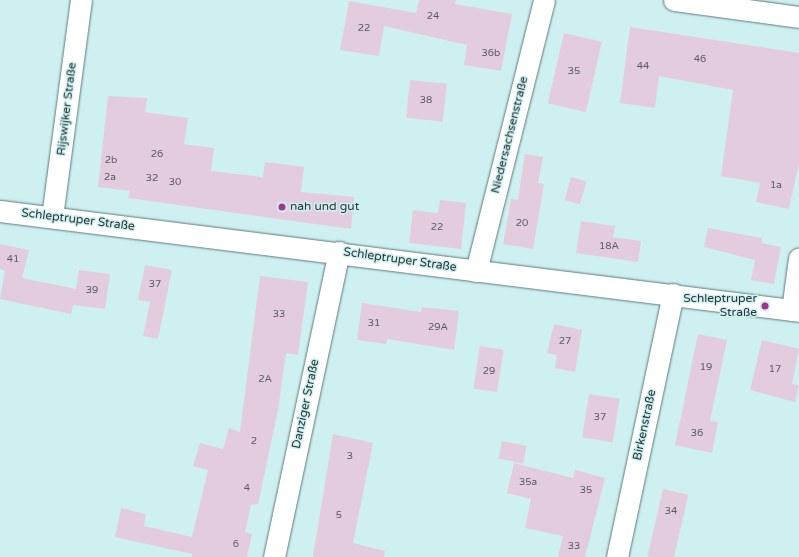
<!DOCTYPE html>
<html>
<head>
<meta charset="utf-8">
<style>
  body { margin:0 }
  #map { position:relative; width:799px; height:557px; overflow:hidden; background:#cff0f1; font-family:"Varela Round",sans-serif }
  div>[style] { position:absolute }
  .building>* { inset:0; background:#e3ccde; transform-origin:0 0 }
  .roads { filter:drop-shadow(0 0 1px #5c7a7c) drop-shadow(0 0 1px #5c7a7c) }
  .street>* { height:21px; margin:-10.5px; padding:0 10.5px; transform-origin:10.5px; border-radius:10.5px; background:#fff }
  .dots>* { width:11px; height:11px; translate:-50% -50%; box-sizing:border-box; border:2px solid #cff0f1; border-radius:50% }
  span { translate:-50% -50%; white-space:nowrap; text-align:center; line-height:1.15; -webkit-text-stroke:3px #cff0f1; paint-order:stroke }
  .number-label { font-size:10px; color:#585c61 }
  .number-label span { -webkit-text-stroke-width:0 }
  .street-label { font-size:12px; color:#293637 }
  .poi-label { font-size:12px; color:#293637 }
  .left { translate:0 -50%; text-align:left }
  .right { translate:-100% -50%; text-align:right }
</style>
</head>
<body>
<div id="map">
  <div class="building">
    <i style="clip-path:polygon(419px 0,456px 0,455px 4px,512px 14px,501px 71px,464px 65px,467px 45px,384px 26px,379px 56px,340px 50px,349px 1px,416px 13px)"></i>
    <i style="clip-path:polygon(630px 27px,799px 53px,799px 163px,789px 209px,756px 202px,760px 183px,721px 176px,733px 90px,659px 76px,655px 108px,620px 103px)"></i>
    <i style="left:564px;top:33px;width:39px;height:72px;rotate:13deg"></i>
    <i style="left:410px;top:80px;width:37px;height:38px;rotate:6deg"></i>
    <i style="clip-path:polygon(108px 96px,147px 98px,145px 112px,188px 118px,184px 144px,214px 148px,211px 171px,263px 177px,265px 162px,304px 167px,301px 192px,354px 197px,351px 229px,128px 198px,130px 191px,98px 187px)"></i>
    <i style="clip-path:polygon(525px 154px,543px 157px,538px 183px,544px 184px,533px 249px,503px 244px,511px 199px,518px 200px)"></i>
    <i style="left:571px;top:177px;width:16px;height:24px;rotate:15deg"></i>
    <i style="clip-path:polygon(440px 200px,466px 203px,461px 249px,409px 243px,413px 210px,438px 213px)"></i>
    <i style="clip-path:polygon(581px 221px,615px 226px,613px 237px,641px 241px,638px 262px,576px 253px)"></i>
    <i style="clip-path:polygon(708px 228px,762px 238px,762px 243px,781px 247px,774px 284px,751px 280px,755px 260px,704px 247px)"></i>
    <i style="clip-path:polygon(0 244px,29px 250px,22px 278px,76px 289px,79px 270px,110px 274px,105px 309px,73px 305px,71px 314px,0 299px,5px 271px,0 269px)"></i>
    <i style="clip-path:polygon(145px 265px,172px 270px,158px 339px,143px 336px,150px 302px,138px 300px)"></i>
    <i style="clip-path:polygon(260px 276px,308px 282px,298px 355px,286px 353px,278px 410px,258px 504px,251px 505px,245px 532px,252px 534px,247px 557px,192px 557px,192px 554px,115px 537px,121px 508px,146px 514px,144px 526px,192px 537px,208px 470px,193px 466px,200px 443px,223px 449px,229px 428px,240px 432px)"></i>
    <i style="clip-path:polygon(362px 303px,421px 312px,422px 307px,459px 311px,454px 350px,387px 339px,386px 344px,357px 340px)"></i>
    <i style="clip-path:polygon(554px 324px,582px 330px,575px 372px,555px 368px,557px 355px,547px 353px)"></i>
    <i style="clip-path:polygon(698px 334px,727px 340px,710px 421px,718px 422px,712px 453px,675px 445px)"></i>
    <i style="clip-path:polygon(762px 340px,799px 349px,792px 384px,799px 385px,795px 402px,750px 390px)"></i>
    <i style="left:480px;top:346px;width:24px;height:43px;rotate:9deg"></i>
    <i style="left:589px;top:394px;width:31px;height:44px;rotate:9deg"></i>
    <i style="clip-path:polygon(333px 434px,373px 443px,353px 543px,385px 551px,384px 557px,313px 557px)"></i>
    <i style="left:502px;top:441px;width:25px;height:18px;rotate:11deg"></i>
    <i style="clip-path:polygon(514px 463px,573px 478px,575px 470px,605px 478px,585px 557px,558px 557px,563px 536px,525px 528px,531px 499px,507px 493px)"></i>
    <i style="left:663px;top:489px;width:26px;height:69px;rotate:13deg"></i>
  </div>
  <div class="roads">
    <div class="street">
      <i style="left:674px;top:0;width:126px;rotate:7.7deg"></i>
      <i style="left:0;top:211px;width:805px;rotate:7.13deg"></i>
      <i style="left:52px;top:217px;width:219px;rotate:-82.4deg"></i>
      <i style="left:476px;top:271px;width:279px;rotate:-75.9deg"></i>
      <i style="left:792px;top:310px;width:52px;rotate:-82.3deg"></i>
      <i style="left:274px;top:557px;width:312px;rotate:-78deg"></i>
      <i style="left:617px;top:557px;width:269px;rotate:-78deg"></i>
    </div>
  </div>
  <div class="dots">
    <i style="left:282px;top:207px;background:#a23492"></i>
    <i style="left:765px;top:306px;background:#a23492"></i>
  </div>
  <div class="number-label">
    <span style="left:433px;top:17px">24</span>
    <span style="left:364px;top:29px">22</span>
    <span style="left:491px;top:54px">36b</span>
    <span style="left:700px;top:60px">46</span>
    <span style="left:643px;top:67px">44</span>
    <span style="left:574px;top:72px">35</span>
    <span style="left:426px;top:101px">38</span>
    <span style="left:157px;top:155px">26</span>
    <span style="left:111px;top:161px">2b</span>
    <span style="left:110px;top:178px">2a</span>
    <span style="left:152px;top:179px">32</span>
    <span style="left:175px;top:183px">30</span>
    <span style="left:776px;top:186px">1a</span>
    <span style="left:522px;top:224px">20</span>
    <span style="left:437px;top:228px">22</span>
    <span style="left:609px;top:247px">18A</span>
    <span style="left:13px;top:260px">41</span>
    <span style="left:155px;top:285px">37</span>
    <span style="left:92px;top:291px">39</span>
    <span style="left:279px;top:315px">33</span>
    <span style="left:374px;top:324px">31</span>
    <span style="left:438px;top:328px">29A</span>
    <span style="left:565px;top:342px">27</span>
    <span style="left:706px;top:368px">19</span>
    <span style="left:775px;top:370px">17</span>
    <span style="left:489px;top:372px">29</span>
    <span style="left:265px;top:380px">2A</span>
    <span style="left:600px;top:418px">37</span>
    <span style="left:697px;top:434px">36</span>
    <span style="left:254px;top:442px">2</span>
    <span style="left:350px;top:457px">3</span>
    <span style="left:528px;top:483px">35a</span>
    <span style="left:247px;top:489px">4</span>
    <span style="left:586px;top:491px">35</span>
    <span style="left:671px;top:512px">34</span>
    <span style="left:339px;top:516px">5</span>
    <span style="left:236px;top:545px">6</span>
    <span style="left:574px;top:547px">33</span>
  </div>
  <div class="street-label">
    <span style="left:67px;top:109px;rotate:-83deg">Rijswijker Straße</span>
    <span style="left:510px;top:135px;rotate:-76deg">Niedersachsenstraße</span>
    <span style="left:78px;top:220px;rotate:7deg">Schleptruper Straße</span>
    <span style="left:400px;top:260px;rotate:8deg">Schleptruper Straße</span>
    <span style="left:306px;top:404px;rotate:-78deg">Danziger Straße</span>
    <span style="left:645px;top:425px;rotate:-78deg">Birkenstraße</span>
  </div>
  <div class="poi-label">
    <span class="left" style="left:290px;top:207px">nah und gut</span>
    <span class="right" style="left:757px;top:306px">Schleptruper<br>Straße</span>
  </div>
</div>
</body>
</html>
